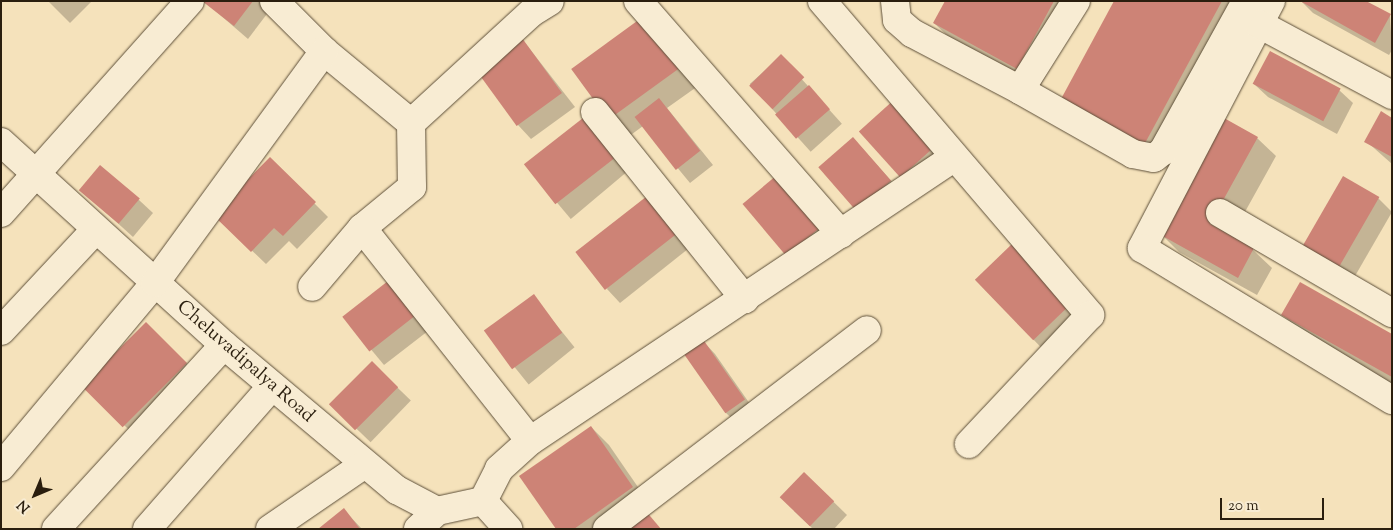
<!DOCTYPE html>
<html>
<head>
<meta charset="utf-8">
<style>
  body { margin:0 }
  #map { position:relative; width:1393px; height:530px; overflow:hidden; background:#f5e2bb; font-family:"Sorts Mill Goudy",serif }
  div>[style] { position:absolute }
  .shadow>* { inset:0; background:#0003; transform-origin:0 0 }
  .building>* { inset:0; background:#cd8376; transform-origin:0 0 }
  .roads { filter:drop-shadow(0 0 1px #5d4f39) drop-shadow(0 0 1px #5d4f39) }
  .minor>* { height:28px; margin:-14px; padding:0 14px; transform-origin:14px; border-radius:14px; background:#f8ecd3 }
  span { translate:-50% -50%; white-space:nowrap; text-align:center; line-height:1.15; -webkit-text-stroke:5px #f8ecd3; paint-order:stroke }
  .street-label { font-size:19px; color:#2a1e0e }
  .frame { position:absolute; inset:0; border:2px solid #2a1e0e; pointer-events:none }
  .north { position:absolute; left:10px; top:470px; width:50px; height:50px; -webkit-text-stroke:4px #f8ecd3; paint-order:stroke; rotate:225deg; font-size:14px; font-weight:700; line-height:20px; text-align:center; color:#2a1e0e }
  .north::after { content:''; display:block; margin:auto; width:18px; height:22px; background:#2a1e0e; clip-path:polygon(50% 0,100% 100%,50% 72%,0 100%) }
  .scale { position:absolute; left:1220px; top:498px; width:104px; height:22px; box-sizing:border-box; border:2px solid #2a1e0e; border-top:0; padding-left:6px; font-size:15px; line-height:18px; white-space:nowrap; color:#2a1e0e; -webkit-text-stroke:4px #f8ecd3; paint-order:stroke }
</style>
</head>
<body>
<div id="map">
  <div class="shadow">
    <i style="clip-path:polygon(48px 1px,92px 1px,70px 23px)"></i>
    <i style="clip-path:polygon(204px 1px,262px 1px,270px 10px,248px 39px)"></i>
    <i style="clip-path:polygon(946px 1px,1086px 1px,1038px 90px,956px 44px,934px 23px)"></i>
    <i style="clip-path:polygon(1115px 1px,1255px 1px,1166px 165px,1083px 120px)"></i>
    <i style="clip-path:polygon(1301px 1px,1390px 15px,1392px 50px,1389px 55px,1313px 13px)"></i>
    <i style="clip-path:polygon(662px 36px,698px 86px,667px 108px,713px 165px,690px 183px,643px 126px,628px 137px,609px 119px)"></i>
    <i style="clip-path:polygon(522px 39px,575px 107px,531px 139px,518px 125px)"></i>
    <i style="left:781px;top:56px;width:91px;height:42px;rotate:48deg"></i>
    <i style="clip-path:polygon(1254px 84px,1339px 90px,1353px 103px,1337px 134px,1268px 97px)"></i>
    <i style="clip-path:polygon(896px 100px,949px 158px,914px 190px,900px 176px)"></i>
    <i style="clip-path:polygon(1392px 119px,1392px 164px,1366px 141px)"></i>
    <i style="left:583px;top:120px;width:68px;height:73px;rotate:50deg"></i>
    <i style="clip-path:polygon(853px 138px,904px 195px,872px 224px)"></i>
    <i style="clip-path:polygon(1257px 138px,1276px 156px,1231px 237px,1253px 250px,1272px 268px,1257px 295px,1179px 252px,1161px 234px)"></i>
    <i style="clip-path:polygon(270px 159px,328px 217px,297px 249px,289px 241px,266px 264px,215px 215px)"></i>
    <i style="clip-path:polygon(777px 176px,833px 241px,800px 269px)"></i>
    <i style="clip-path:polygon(1344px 178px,1378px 198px,1392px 212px,1351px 283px,1315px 262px)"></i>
    <i style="clip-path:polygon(81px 190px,139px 200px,153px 213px,133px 237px)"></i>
    <i style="clip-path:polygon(651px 194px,693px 245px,620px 303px,607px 289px)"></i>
    <i style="left:1013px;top:245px;width:102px;height:51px;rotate:46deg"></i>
    <i style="clip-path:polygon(401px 296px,428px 331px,384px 365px,344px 317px)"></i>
    <i style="left:533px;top:296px;width:66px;height:59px;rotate:51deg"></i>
    <i style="clip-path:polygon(1283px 315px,1392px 335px,1392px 384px,1301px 333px)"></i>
    <i style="left:146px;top:324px;width:76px;height:88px;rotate:44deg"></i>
    <i style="clip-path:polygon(702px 340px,715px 354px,757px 414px,740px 426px,726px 413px,684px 352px)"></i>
    <i style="left:372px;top:363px;width:54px;height:58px;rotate:44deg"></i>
    <i style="clip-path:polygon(591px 427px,609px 445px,651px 506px,618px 529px,557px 529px)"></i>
    <i style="clip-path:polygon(804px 473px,847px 515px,834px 529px,813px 529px,794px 511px)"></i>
    <i style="clip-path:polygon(344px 510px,362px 529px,320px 529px)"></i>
  </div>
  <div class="building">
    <i style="clip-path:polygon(202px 1px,253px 1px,234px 26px)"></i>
    <i style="clip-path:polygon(945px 1px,1054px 1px,1017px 69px,933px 23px)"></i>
    <i style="clip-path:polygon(1114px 1px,1222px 1px,1144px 145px,1061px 99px)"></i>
    <i style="clip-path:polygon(1300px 1px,1366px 1px,1391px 14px,1375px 43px)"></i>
    <i style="left:644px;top:16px;width:63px;height:90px;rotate:54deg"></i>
    <i style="left:522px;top:38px;width:68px;height:56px;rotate:54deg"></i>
    <i style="left:1270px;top:51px;width:80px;height:37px;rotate:28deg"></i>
    <i style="left:781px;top:54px;width:33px;height:45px;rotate:45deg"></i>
    <i style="left:809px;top:85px;width:32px;height:45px;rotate:49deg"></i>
    <i style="left:659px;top:98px;width:67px;height:31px;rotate:52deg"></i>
    <i style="left:896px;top:98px;width:62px;height:50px;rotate:48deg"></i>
    <i style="clip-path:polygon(1381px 111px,1392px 118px,1392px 157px,1364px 142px)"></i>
    <i style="left:583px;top:118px;width:51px;height:75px;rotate:52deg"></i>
    <i style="clip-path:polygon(1224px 118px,1258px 137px,1210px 224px,1254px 248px,1238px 278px,1159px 234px)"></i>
    <i style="left:853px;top:137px;width:58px;height:46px;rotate:49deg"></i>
    <i style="clip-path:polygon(270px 157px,316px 202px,283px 236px,274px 228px,251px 252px,213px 215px)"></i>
    <i style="left:100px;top:165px;width:52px;height:33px;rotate:40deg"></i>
    <i style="left:777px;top:175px;width:68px;height:45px;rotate:50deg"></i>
    <i style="left:1343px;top:176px;width:42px;height:84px;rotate:30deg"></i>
    <i style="left:651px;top:193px;width:48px;height:96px;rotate:52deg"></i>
    <i style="left:1013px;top:243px;width:84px;height:53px;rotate:46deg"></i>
    <i style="left:388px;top:281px;width:44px;height:58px;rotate:52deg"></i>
    <i style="clip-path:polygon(1300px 282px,1392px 334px,1392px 377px,1281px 315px)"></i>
    <i style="left:534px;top:294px;width:48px;height:62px;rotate:54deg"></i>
    <i style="left:146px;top:322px;width:58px;height:91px;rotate:45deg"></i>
    <i style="left:702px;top:338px;width:75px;height:24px;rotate:55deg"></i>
    <i style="left:372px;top:361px;width:37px;height:61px;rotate:45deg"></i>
    <i style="clip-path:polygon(591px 426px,633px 487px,574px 529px,556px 529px,519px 476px)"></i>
    <i style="left:804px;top:472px;width:42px;height:35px;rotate:44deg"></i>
    <i style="clip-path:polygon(344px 508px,360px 529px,318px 529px)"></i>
    <i style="clip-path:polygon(645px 510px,661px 529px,625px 529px)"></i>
  </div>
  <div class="roads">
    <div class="minor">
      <i style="left:274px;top:1px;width:71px;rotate:45deg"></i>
      <i style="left:324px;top:51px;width:113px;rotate:39.6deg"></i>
      <i style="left:411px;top:123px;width:64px;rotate:89.1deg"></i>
      <i style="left:412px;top:187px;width:65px;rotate:140.6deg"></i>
      <i style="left:362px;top:228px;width:77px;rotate:130.3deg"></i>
      <i style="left:638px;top:1px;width:309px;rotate:48.9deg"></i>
      <i style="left:822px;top:1px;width:413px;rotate:49.5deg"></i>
      <i style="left:1090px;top:315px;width:177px;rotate:133.2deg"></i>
      <i style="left:895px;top:1px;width:19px;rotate:84deg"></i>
      <i style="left:897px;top:20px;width:20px;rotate:41deg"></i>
      <i style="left:912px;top:33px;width:122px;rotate:27.8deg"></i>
      <i style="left:1020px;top:90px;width:105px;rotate:-57.8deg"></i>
      <i style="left:1271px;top:1px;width:279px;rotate:117.6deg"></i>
      <i style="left:1142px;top:248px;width:293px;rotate:31.3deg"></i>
      <i style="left:1259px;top:24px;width:151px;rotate:28.1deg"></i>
      <i style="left:1020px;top:90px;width:130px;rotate:29.5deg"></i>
      <i style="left:1133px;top:154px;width:21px;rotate:11deg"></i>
      <i style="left:1154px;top:158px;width:11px;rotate:-38deg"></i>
      <i style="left:1163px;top:151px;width:171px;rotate:-61deg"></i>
      <i style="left:595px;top:112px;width:240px;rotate:51.3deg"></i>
      <i style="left:411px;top:123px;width:163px;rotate:-42.5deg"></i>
      <i style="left:531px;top:13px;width:22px;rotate:-32deg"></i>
      <i style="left:1px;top:142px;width:302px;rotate:42.3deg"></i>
      <i style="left:224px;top:345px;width:226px;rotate:40deg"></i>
      <i style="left:397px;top:490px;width:45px;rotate:27.7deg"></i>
      <i style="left:437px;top:511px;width:47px;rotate:-12.3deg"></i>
      <i style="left:483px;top:501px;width:38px;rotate:48deg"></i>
      <i style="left:1px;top:213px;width:284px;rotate:-48.3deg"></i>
      <i style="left:1220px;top:213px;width:199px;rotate:30.2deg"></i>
      <i style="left:362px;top:228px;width:271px;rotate:51.7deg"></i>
      <i style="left:1px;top:331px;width:139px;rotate:-47deg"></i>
      <i style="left:1px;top:467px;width:240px;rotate:-50.1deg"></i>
      <i style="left:155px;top:283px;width:287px;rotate:-53.9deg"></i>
      <i style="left:483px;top:501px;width:36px;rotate:-63deg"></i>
      <i style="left:499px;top:469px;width:42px;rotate:-42.1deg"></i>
      <i style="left:530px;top:441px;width:509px;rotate:-33.78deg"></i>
      <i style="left:56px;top:529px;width:249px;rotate:-47.6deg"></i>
      <i style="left:147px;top:529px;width:190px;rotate:-48.8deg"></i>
      <i style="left:270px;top:529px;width:115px;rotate:-34.4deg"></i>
      <i style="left:418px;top:529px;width:26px;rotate:-43deg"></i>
      <i style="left:607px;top:529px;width:327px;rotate:-37.4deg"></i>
    </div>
  </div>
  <div class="street-label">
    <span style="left:245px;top:362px;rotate:41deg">Cheluvadipalya Road</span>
  </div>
  <div class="frame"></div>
  <div class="north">N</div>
  <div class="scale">20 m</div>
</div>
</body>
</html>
